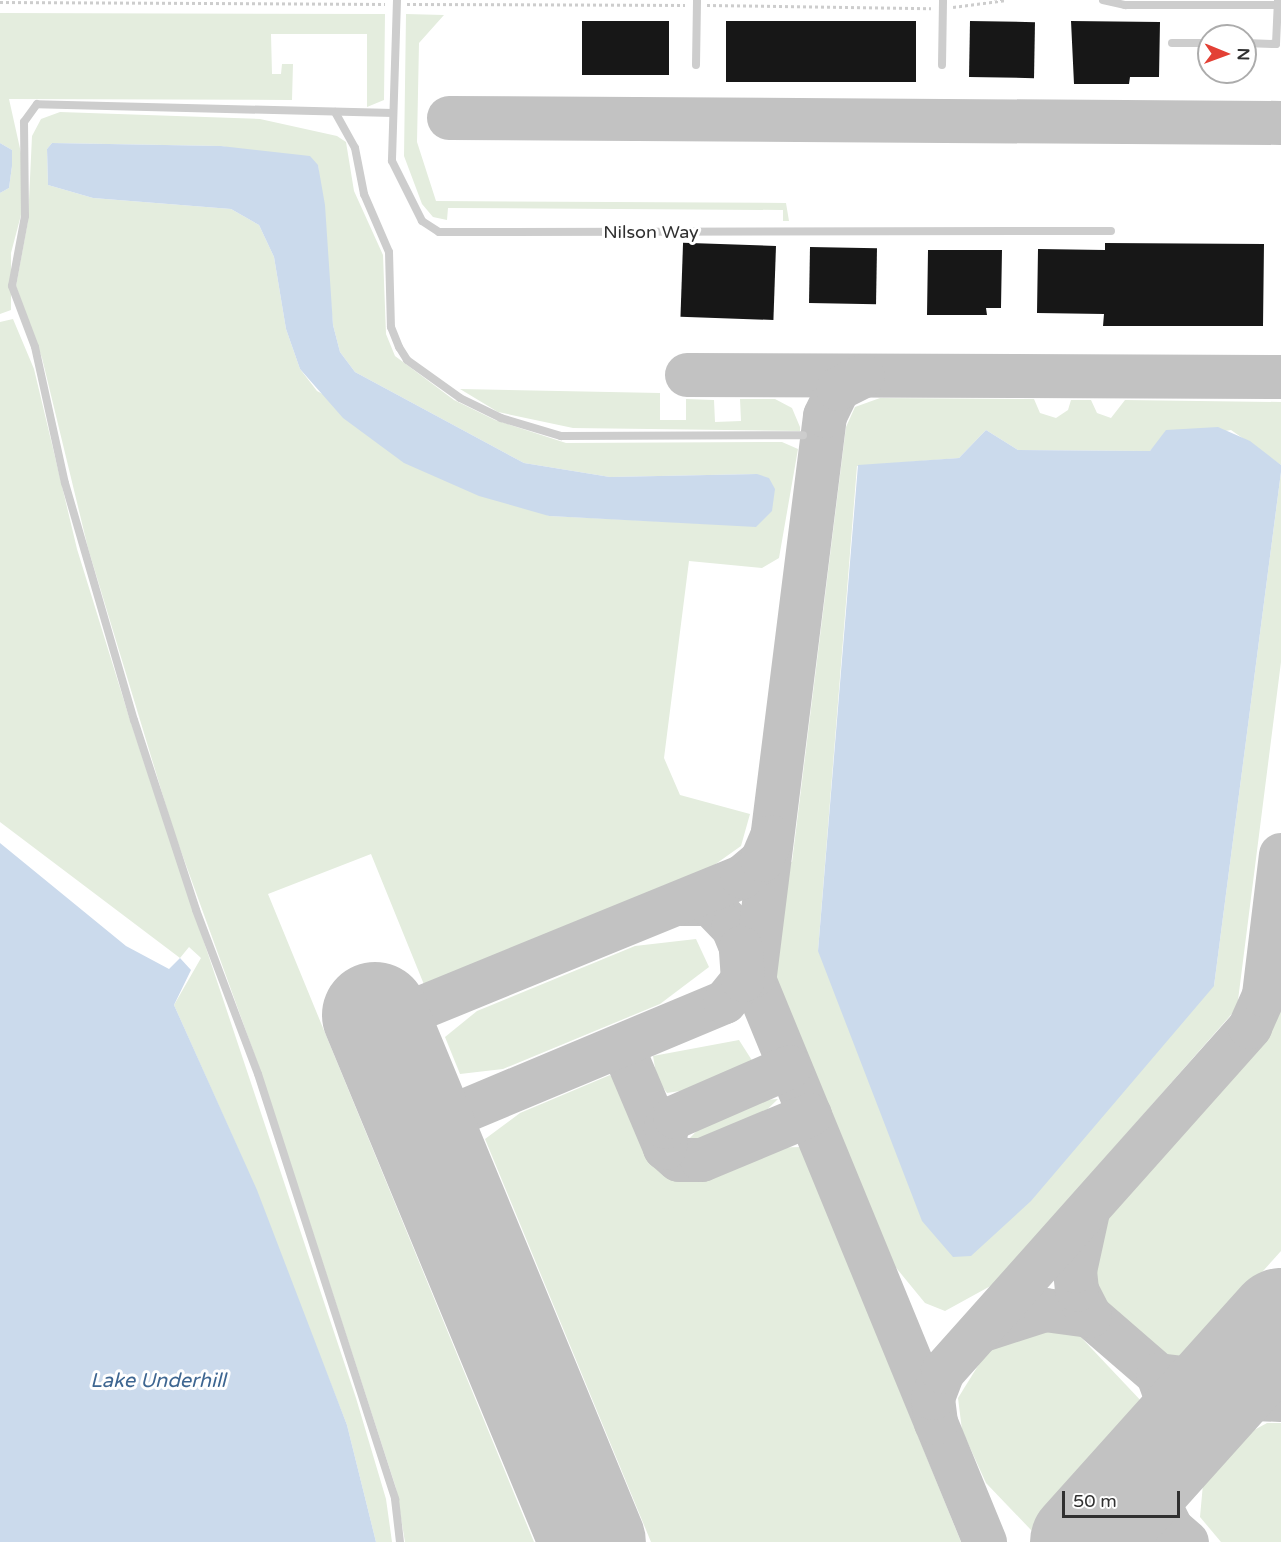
<!DOCTYPE html>
<html>
<head>
<meta charset="utf-8">
<style>
  body { margin:0 }
  #map { position:relative; width:1281px; height:1542px; overflow:hidden; background:#fff; font-family:"Varela Round",sans-serif }
  div>[style] { position:absolute }
  .green>* { inset:0; background:#e4edde }
  .water>* { inset:0; background:#cbdaec }
  .taxiway>* { height:44px; margin:-22px; padding:0 22px; transform-origin:22px; border-radius:22px; background:#c2c2c2 }
  .runway>* { height:106px; margin:-53px; padding:0 53px; transform-origin:53px; border-radius:53px; background:#c2c2c2 }
  .building>* { inset:0; background:#171717; transform-origin:0 0 }
  .path>* { height:3px; margin-top:-1.5px; transform-origin:0; background:repeating-linear-gradient(90deg,#cdcdcd 0 3px,transparent 0 6px) }
  .lane>* { height:8px; margin:-4px; padding:0 4px; transform-origin:4px; border-radius:4px; background:#cdcdcd }
  span { translate:-50% -50%; white-space:nowrap; text-align:center; line-height:1.15; -webkit-text-stroke:6px #fff; paint-order:stroke }
  .street-label { font-size:18px; color:#303030 }
  .water-label { font-size:20px; color:#3e6691; font-style:italic }
  .north { position:absolute; left:1197px; top:24px; width:60px; height:60px; box-sizing:border-box; background:#fff; border:2px solid #acacac; border-radius:50%; rotate:91deg; font-size:16px; font-weight:700; line-height:24px; text-align:center; color:#303030 }
  .north::after { content:''; display:block; margin:auto; width:21px; height:27px; background:#e34035; clip-path:polygon(50% 0,100% 100%,50% 72%,0 100%) }
  .scale { position:absolute; left:1062px; top:1491px; width:118px; height:27px; box-sizing:border-box; border:3px solid #303030; border-top:0; padding-left:8px; font-size:18px; line-height:21px; white-space:nowrap; color:#303030; -webkit-text-stroke:4px #fff; paint-order:stroke }
</style>
</head>
<body>
<div id="map">
  <div class="green">
    <i style="clip-path:polygon(0 13px,385px 14px,384px 100px,367px 107px,367px 34px,271px 34px,272px 74px,281px 74px,282px 64px,293px 64px,292px 100px,9px 99px,21px 153px,21px 215px,11px 253px,11px 310px,0 314px,0 193px,9px 188px,12px 166px,12px 150px,0 143px)"></i>
    <i style="clip-path:polygon(406px 14px,444px 15px,419px 43px,417px 142px,436px 201px,786px 203px,789px 221px,783px 221px,783px 210px,448px 208px,447px 220px,433px 217px,422px 204px,404px 156px)"></i>
    <i style="clip-path:polygon(evenodd,60px 112px,260px 119px,337px 136px,346px 142px,354px 191px,383px 255px,386px 334px,395px 356px,454px 400px,495px 420px,566px 443px,782px 442px,798px 449px,779px 558px,762px 568px,689px 561px,664px 758px,680px 795px,750px 814px,741px 846px,703px 873px,425px 987px,371px 854px,268px 894px,534px 1542px,405px 1542px,396px 1488px,259px 1067px,173px 829px,88px 548px,42px 358px,16px 286px,28px 221px,32px 136px,41px 119px,60px 112px,52px 143px,221px 146px,318px 165px,333px 325px,340px 352px,355px 372px,524px 463px,610px 477px,757px 474px,757px 526px,549px 516px,317px 391px,300px 369px,286px 329px,274px 257px,259px 225px,231px 209px,93px 198px,48px 185px,47px 149px,52px 143px)"></i>
    <i style="clip-path:polygon(13px 319px,34px 369px,77px 549px,129px 717px,356px 1398px,386px 1499px,392px 1542px,376px 1542px,347px 1425px,243px 1160px,174px 1005px,201px 958px,189px 947px,180px 958px,0 822px,0 322px)"></i>
    <i style="clip-path:polygon(460px 389px,660px 393px,660px 420px,686px 420px,686px 399px,714px 400px,715px 422px,741px 421px,740px 399px,775px 399px,792px 408px,800px 427px,800px 431px,573px 428px,498px 412px)"></i>
    <i style="clip-path:polygon(880px 398px,1034px 399px,1040px 413px,1056px 418px,1068px 410px,1071px 400px,1091px 400px,1097px 413px,1111px 418px,1125px 400px,1281px 402px,1281px 465px,1231px 430px,1160px 442px,1150px 451px,1018px 450px,986px 430px,959px 458px,857px 466px,818px 951px,1214px 986px,1281px 472px,1281px 662px,1237px 1008px,1083px 1183px,1088px 1188px,1045px 1234px,996px 1283px,945px 1311px,925px 1303px,893px 1264px,775px 977px,784px 861px,792px 862px,846px 427px,855px 407px)"></i>
    <i style="clip-path:polygon(696px 939px,709px 967px,660px 1004px,503px 1069px,460px 1074px,445px 1037px,477px 1011px,635px 946px)"></i>
    <i style="clip-path:polygon(1281px 1011px,1281px 1251px,1178px 1366px,1098px 1295px,1095px 1260px,1102px 1225px,1110px 1204px)"></i>
    <i style="clip-path:polygon(739px 1040px,753px 1062px,724px 1084px,667px 1093px,657px 1079px,653px 1056px)"></i>
    <i style="clip-path:polygon(610px 1075px,634px 1105px,660px 1157px,679px 1170px,701px 1170px,765px 1148px,801px 1147px,961px 1542px,651px 1542px,485px 1139px,520px 1113px)"></i>
    <i style="clip-path:polygon(778px 1099px,748px 1128px,724px 1137px,687px 1141px,714px 1113px,741px 1102px)"></i>
    <i style="clip-path:polygon(1060px 1330px,1075px 1331px,1144px 1404px,1032px 1531px,986px 1483px,962px 1430px,958px 1398px,994px 1340px)"></i>
    <i style="clip-path:polygon(1267px 1423px,1281px 1423px,1281px 1542px,1221px 1542px,1200px 1517px,1203px 1484px,1232px 1442px)"></i>
  </div>
  <div class="water">
    <i style="clip-path:polygon(0 143px,12px 150px,12px 166px,9px 188px,0 193px)"></i>
    <i style="clip-path:polygon(52px 143px,221px 146px,310px 156px,318px 165px,325px 205px,333px 325px,340px 352px,355px 372px,524px 463px,610px 477px,757px 474px,769px 478px,775px 489px,772px 511px,756px 527px,549px 516px,479px 496px,404px 463px,343px 418px,300px 369px,286px 329px,274px 257px,259px 225px,231px 209px,93px 198px,48px 185px,47px 149px)"></i>
    <i style="clip-path:polygon(1218px 427px,1250px 441px,1281px 465px,1281px 472px,1214px 986px,1031px 1201px,971px 1256px,953px 1257px,922px 1221px,818px 951px,858px 465px,959px 458px,986px 430px,1018px 450px,1150px 451px,1166px 430px)"></i>
    <i style="clip-path:polygon(0 843px,126px 946px,169px 969px,180px 958px,191px 970px,174px 1005px,257px 1190px,347px 1425px,376px 1542px,0 1542px)"></i>
  </div>
  <div class="taxiway">
    <i style="left:449px;top:118px;width:832px;rotate:0.34deg"></i>
    <i style="left:687px;top:375px;width:594px;rotate:0.19deg"></i>
    <i style="left:677px;top:904px;width:33px"></i>
    <i style="left:710px;top:904px;width:33px;rotate:46deg"></i>
    <i style="left:733px;top:928px;width:664px;rotate:67.69deg"></i>
    <i style="left:755px;top:975px;width:563px;rotate:-82.86deg"></i>
    <i style="left:825px;top:416px;width:30px;rotate:-64deg"></i>
    <i style="left:838px;top:389px;width:28px;rotate:-27deg"></i>
    <i style="left:379px;top:1025px;width:392px;rotate:-22.2deg"></i>
    <i style="left:742px;top:877px;width:26px;rotate:-40deg"></i>
    <i style="left:762px;top:860px;width:25px;rotate:-67deg"></i>
    <i style="left:622px;top:1046px;width:111px;rotate:67.1deg"></i>
    <i style="left:665px;top:1148px;width:18px;rotate:41deg"></i>
    <i style="left:679px;top:1160px;width:23px"></i>
    <i style="left:702px;top:1160px;width:117px;rotate:-22.6deg"></i>
    <i style="left:665px;top:1148px;width:21px;rotate:-87deg"></i>
    <i style="left:666px;top:1127px;width:13px;rotate:-48deg"></i>
    <i style="left:675px;top:1117px;width:125px;rotate:-23.5deg"></i>
    <i style="left:438px;top:1167px;width:34px;rotate:-82deg"></i>
    <i style="left:443px;top:1133px;width:28px;rotate:-48deg"></i>
    <i style="left:462px;top:1112px;width:285px;rotate:-22.7deg"></i>
    <i style="left:725px;top:1002px;width:28px;rotate:-51deg"></i>
    <i style="left:743px;top:980px;width:32px;rotate:-94deg"></i>
    <i style="left:1090px;top:1316px;width:90px;rotate:40.9deg"></i>
    <i style="left:983px;top:1330px;width:65px;rotate:-17.9deg"></i>
    <i style="left:1045px;top:1310px;width:45px;rotate:7.6deg"></i>
    <i style="left:1090px;top:1316px;width:29px;rotate:-117deg"></i>
    <i style="left:1077px;top:1290px;width:19px;rotate:-96deg"></i>
    <i style="left:1075px;top:1271px;width:60px;rotate:-77.6deg"></i>
    <i style="left:936px;top:1423px;width:25px;rotate:-97deg"></i>
    <i style="left:933px;top:1398px;width:28px;rotate:-69deg"></i>
    <i style="left:943px;top:1372px;width:462px;rotate:-48.3deg"></i>
    <i style="left:1250px;top:1027px;width:35px;rotate:-66deg"></i>
    <i style="left:1264px;top:995px;width:141px;rotate:-83.1deg"></i>
    <i style="left:1173px;top:1442px;width:71px;rotate:-38.2deg"></i>
    <i style="left:1229px;top:1398px;width:52px;rotate:2.2deg"></i>
    <i style="left:1169px;top:1446px;width:35px;rotate:-87deg"></i>
    <i style="left:1171px;top:1411px;width:38px;rotate:-110deg"></i>
    <i style="left:1158px;top:1375px;width:48px;rotate:7.1deg"></i>
    <i style="left:1206px;top:1381px;width:27px;rotate:-13deg"></i>
    <i style="left:1161px;top:1455px;width:41px;rotate:98.3deg"></i>
    <i style="left:1155px;top:1496px;width:35px;rotate:63deg"></i>
    <i style="left:1091px;top:1533px;width:32px;rotate:-28deg"></i>
    <i style="left:1119px;top:1518px;width:25px;rotate:-7deg"></i>
    <i style="left:1144px;top:1515px;width:22px;rotate:21deg"></i>
    <i style="left:1165px;top:1523px;width:29px;rotate:41deg"></i>
  </div>
  <div class="runway">
    <i style="left:375px;top:1015px;width:570px;rotate:67.53deg"></i>
    <i style="left:1083px;top:1542px;width:297px;rotate:-48.1deg"></i>
  </div>
  <div class="building">
    <i style="left:582px;top:21px;width:87px;height:54px"></i>
    <i style="left:726px;top:21px;width:190px;height:61px"></i>
    <i style="left:970px;top:21px;width:65px;height:56px;rotate:1deg"></i>
    <i style="clip-path:polygon(1071px 21px,1160px 22px,1159px 77px,1130px 77px,1129px 84px,1074px 84px)"></i>
    <i style="clip-path:polygon(1105px 243px,1264px 244px,1263px 326px,1103px 326px,1104px 314px,1037px 313px,1038px 249px,1105px 250px)"></i>
    <i style="left:776px;top:246px;width:74px;height:93px;rotate:92deg"></i>
    <i style="left:810px;top:247px;width:67px;height:56px;rotate:1deg"></i>
    <i style="clip-path:polygon(928px 250px,1002px 250px,1001px 308px,986px 308px,987px 315px,927px 315px)"></i>
  </div>
  <div class="path">
    <i style="left:0;top:2px;width:385px;rotate:0.3deg"></i>
    <i style="left:407px;top:4px;width:278px;rotate:0.2deg"></i>
    <i style="left:707px;top:5px;width:224px;rotate:0.8deg"></i>
    <i style="left:953px;top:7px;width:54px;rotate:-7.4deg"></i>
  </div>
  <div class="lane">
    <i style="left:397px;top:0;width:161px;rotate:91.8deg"></i>
    <i style="left:392px;top:161px;width:67px;rotate:63.4deg"></i>
    <i style="left:422px;top:221px;width:20px;rotate:33deg"></i>
    <i style="left:439px;top:232px;width:672px;rotate:-0.09deg"></i>
    <i style="left:1103px;top:0;width:23px;rotate:13deg"></i>
    <i style="left:1125px;top:5px;width:152px"></i>
    <i style="left:1172px;top:43px;width:37px"></i>
    <i style="left:1245px;top:43px;width:31px;rotate:2deg"></i>
    <i style="left:1276px;top:44px;width:44px;rotate:-87.4deg"></i>
    <i style="left:696px;top:65px;width:65px;rotate:-89.1deg"></i>
    <i style="left:942px;top:65px;width:65px;rotate:-89.1deg"></i>
    <i style="left:335px;top:112px;width:41px;rotate:60.9deg"></i>
    <i style="left:355px;top:148px;width:47px;rotate:78.9deg"></i>
    <i style="left:364px;top:194px;width:63px;rotate:66.7deg"></i>
    <i style="left:389px;top:252px;width:75px;rotate:88.5deg"></i>
    <i style="left:391px;top:327px;width:22px;rotate:68deg"></i>
    <i style="left:399px;top:347px;width:15px;rotate:58deg"></i>
    <i style="left:407px;top:360px;width:65px;rotate:35.6deg"></i>
    <i style="left:460px;top:398px;width:46px;rotate:26deg"></i>
    <i style="left:501px;top:418px;width:63px;rotate:16.7deg"></i>
    <i style="left:561px;top:436px;width:242px;rotate:-0.2deg"></i>
    <i style="left:393px;top:113px;width:356px;rotate:-178.6deg"></i>
    <i style="left:37px;top:104px;width:22px;rotate:126deg"></i>
    <i style="left:24px;top:122px;width:94px;rotate:89.4deg"></i>
    <i style="left:25px;top:216px;width:71px;rotate:100.5deg"></i>
    <i style="left:12px;top:286px;width:65px;rotate:69.3deg"></i>
    <i style="left:35px;top:347px;width:139px;rotate:77.6deg"></i>
    <i style="left:65px;top:483px;width:247px;rotate:73.8deg"></i>
    <i style="left:134px;top:720px;width:200px;rotate:71.9deg"></i>
    <i style="left:196px;top:910px;width:175px;rotate:69.3deg"></i>
    <i style="left:258px;top:1074px;width:447px;rotate:72.1deg"></i>
    <i style="left:395px;top:1499px;width:43px;rotate:83.4deg"></i>
  </div>
  <div class="street-label">
    <span style="left:651px;top:232px">Nilson Way</span>
  </div>
  <div class="water-label">
    <span style="left:158px;top:1381px">Lake Underhill</span>
  </div>
  <div class="north">N</div>
  <div class="scale">50 m</div>
</div>
</body>
</html>
